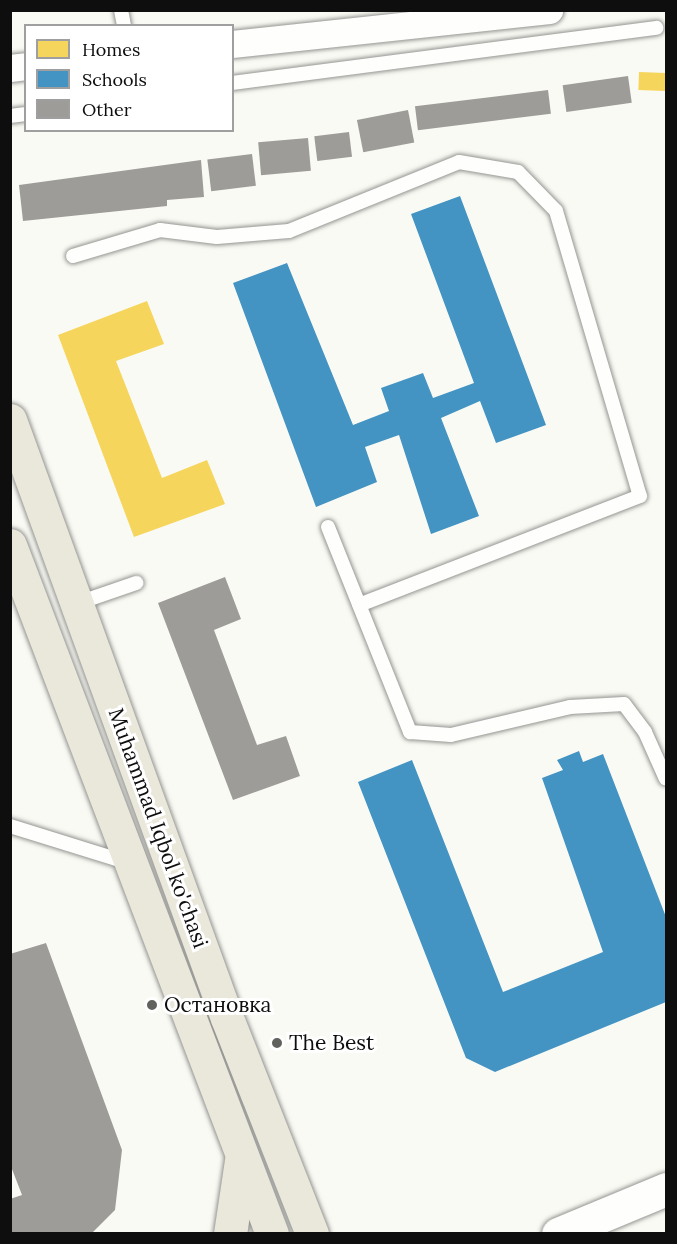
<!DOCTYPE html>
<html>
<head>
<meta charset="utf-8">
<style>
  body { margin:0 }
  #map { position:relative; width:677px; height:1244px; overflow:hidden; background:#fafaf4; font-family:Lora,serif }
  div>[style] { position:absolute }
  .homes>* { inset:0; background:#f6d55c; transform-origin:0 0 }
  .schools>* { inset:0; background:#4393c3 }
  .building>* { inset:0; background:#9e9c99; transform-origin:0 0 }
  .roads { filter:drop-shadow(0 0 2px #949492) drop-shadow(0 0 2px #949492) }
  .service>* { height:14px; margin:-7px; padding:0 7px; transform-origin:7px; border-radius:7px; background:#fefefd }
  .minor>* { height:27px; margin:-13.5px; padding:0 13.5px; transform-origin:13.5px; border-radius:13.5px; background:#fefefd }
  .tertiary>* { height:33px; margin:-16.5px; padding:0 16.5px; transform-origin:16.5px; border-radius:16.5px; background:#fefefd }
  .primary>* { height:33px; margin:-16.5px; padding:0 16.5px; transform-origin:16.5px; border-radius:16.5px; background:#eae7db }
  .dots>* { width:16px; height:16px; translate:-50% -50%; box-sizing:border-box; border:3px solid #fff; border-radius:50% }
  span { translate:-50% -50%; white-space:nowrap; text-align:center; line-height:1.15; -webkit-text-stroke:6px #fff; paint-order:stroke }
  .street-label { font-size:21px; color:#0e0e0e }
  .poi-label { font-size:21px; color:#0e0e0e }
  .left { translate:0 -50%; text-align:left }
  .frame { position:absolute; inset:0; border:12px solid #0e0e0e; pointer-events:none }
  .legend { position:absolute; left:24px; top:24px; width:210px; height:108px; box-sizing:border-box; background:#fff; border:2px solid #9f9f9f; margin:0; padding:8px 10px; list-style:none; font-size:18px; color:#0e0e0e }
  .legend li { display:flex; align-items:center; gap:12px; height:30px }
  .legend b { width:30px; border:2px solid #9f9f9f }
</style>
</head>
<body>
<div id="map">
  <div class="homes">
    <i style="left:639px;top:72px;width:27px;height:18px;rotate:2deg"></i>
    <i style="clip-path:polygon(147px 301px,164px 344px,116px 361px,162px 478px,207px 460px,225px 504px,134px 537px,58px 335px)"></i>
  </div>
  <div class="schools">
    <i style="clip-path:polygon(460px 196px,546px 425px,496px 443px,480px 401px,441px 418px,479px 516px,431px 534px,399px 435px,365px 447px,377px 482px,316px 507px,233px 283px,287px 263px,353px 425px,389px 411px,381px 388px,423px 373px,433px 398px,474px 383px,411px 214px)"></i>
    <i style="clip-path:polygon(579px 751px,583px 762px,603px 754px,666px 917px,666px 1002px,495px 1072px,466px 1058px,358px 782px,412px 760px,503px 992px,603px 952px,542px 778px,563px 770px,557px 760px)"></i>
  </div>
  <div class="building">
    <i style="left:628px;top:76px;width:27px;height:66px;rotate:82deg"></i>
    <i style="left:548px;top:90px;width:24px;height:134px;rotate:83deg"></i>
    <i style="left:408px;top:110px;width:33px;height:52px;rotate:79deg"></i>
    <i style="left:349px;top:132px;width:25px;height:35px;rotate:83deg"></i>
    <i style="left:308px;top:138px;width:33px;height:50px;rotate:85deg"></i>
    <i style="left:252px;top:154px;width:32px;height:45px;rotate:83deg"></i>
    <i style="clip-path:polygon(201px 160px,204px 197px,167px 200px,167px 206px,23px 221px,19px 185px)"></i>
    <i style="clip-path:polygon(225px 577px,241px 619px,214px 630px,257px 745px,286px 736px,300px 776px,233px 800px,158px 603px)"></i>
    <i style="clip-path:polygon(46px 943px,122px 1150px,115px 1210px,91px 1234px,10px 1234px,10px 1199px,22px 1195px,10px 1164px,10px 954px)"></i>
  </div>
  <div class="roads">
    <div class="service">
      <i style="left:121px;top:10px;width:16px;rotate:79deg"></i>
      <i style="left:232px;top:83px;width:428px;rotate:-7.4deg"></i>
      <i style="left:10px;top:116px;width:16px;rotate:-7deg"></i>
      <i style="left:73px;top:256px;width:91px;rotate:-16.6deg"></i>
      <i style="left:160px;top:230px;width:57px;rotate:7deg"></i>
      <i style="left:217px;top:237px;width:72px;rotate:-4.8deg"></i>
      <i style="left:289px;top:231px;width:183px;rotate:-22.1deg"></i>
      <i style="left:459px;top:162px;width:60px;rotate:9.6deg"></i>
      <i style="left:518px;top:172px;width:54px;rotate:45.7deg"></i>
      <i style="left:556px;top:211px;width:297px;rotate:73.6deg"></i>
      <i style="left:640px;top:496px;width:301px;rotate:158.8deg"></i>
      <i style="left:328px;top:527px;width:221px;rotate:68.2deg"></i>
      <i style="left:410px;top:732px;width:41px;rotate:4.2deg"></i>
      <i style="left:451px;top:735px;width:122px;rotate:-13.2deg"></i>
      <i style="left:570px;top:707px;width:54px;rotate:-3.2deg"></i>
      <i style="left:624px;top:704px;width:35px;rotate:53deg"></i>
      <i style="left:645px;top:732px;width:51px;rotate:65.9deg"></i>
      <i style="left:75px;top:604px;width:65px;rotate:-19deg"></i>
      <i style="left:10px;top:826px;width:125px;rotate:17.3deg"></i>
    </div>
    <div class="minor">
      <i style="left:232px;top:44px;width:319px;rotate:-6.1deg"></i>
      <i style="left:10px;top:68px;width:16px;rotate:-7deg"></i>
    </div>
    <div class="tertiary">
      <i style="left:558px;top:1234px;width:117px;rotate:-22.6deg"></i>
    </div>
    <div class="primary">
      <i style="left:10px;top:420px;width:636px;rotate:70.06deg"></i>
      <i style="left:227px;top:1018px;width:232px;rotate:68.5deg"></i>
      <i style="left:10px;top:545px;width:737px;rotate:69.18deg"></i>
      <i style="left:230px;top:1234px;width:75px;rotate:-81.5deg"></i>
    </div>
  </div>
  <div class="dots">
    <i style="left:152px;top:1005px;background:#61615e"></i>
    <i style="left:277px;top:1043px;background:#61615e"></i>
  </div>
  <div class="street-label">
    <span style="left:158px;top:828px;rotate:70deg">Muhammad Iqbol ko'chasi</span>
  </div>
  <div class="poi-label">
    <span class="left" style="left:164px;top:1005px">Остановка</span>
    <span class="left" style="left:289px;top:1043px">The Best</span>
  </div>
  <div class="frame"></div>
  <ul class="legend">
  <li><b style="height:16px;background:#f6d55c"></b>Homes</li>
  <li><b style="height:16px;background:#4393c3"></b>Schools</li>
  <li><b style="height:16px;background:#9e9c99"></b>Other</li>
  </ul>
</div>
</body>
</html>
